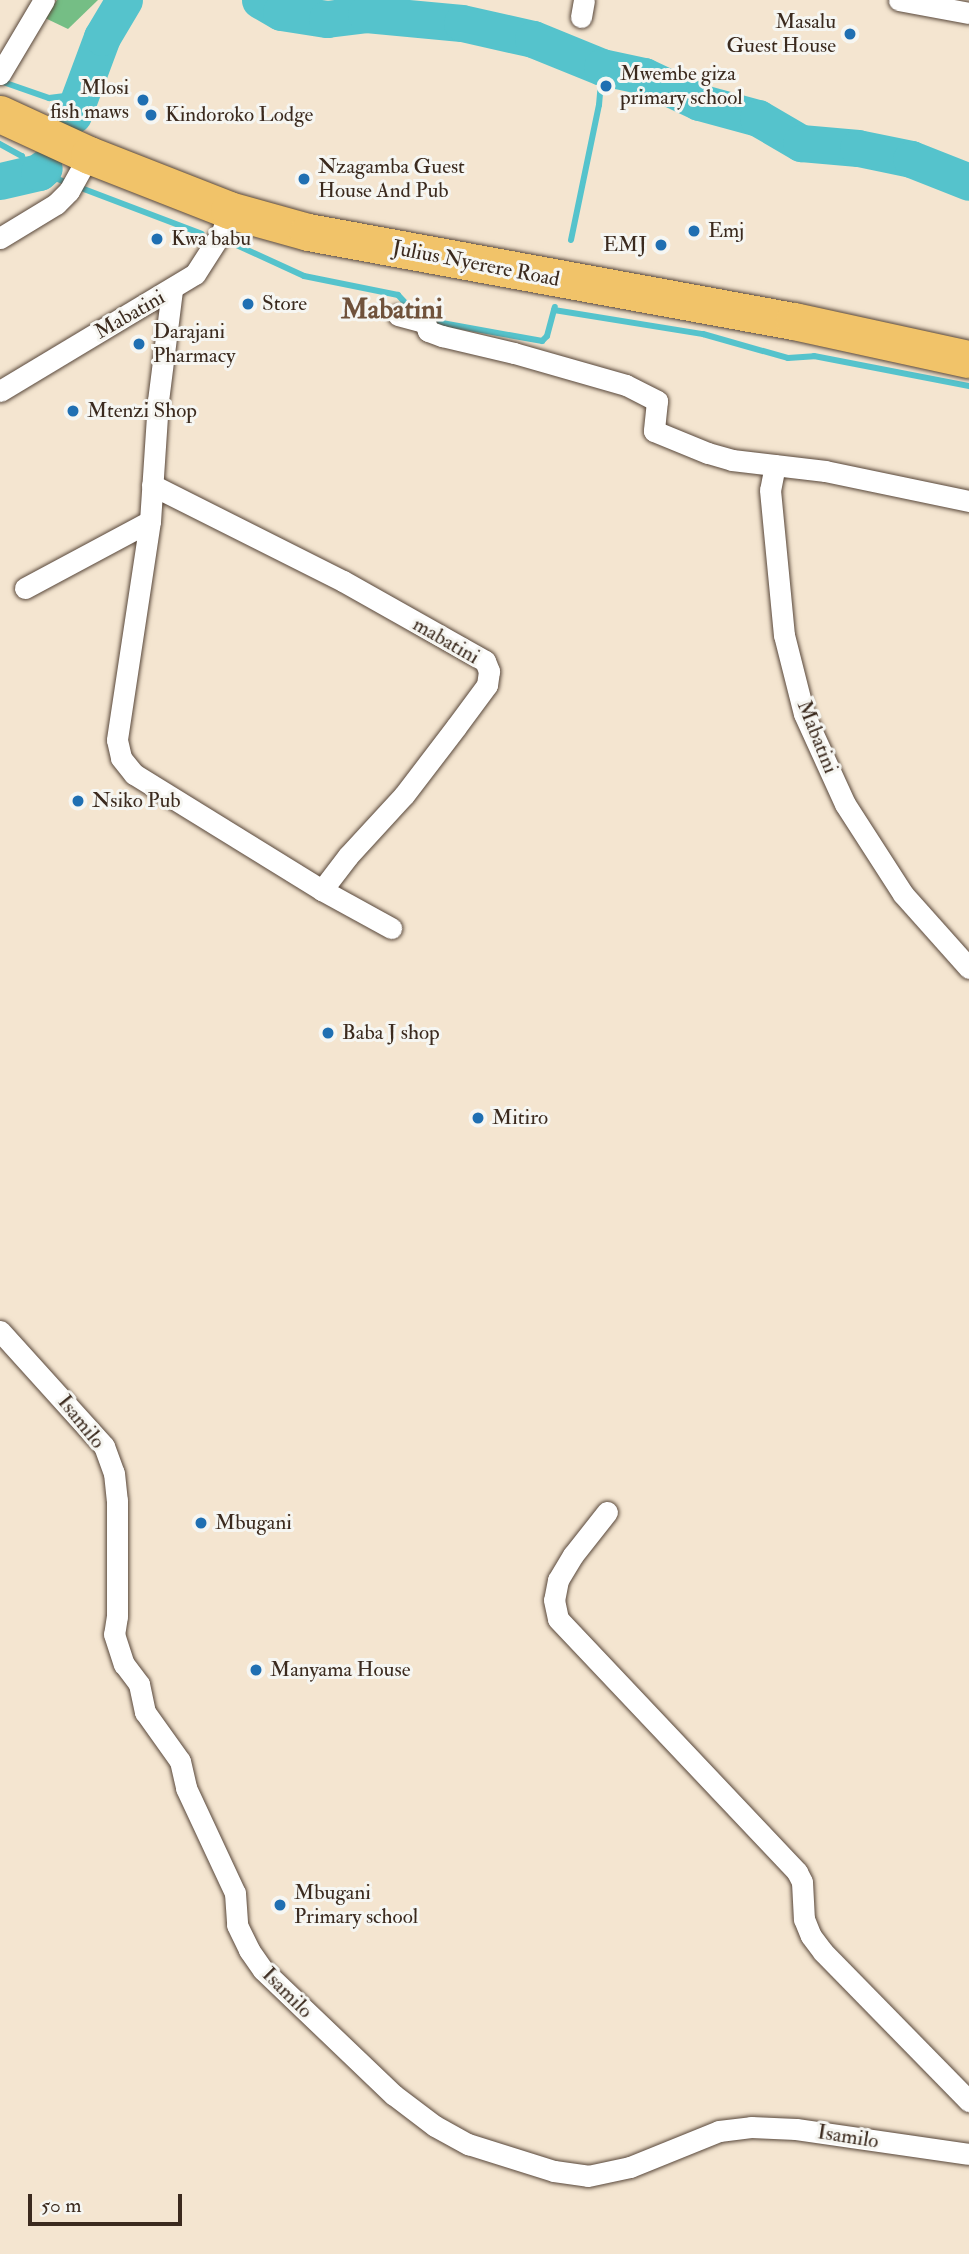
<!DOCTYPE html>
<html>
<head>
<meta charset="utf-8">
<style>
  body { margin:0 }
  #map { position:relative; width:969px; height:2254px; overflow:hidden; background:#f4e5d0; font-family:"IM FELL Double Pica",serif }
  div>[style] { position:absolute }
  .forest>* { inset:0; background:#75be85 }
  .stream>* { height:6px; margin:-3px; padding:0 3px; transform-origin:3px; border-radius:3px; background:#55c3cc }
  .river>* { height:37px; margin:-18.5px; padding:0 18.5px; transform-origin:18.5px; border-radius:18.5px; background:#55c3cc }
  .roads { filter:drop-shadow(0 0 2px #574639) drop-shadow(0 0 2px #574639) }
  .street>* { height:21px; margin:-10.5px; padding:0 10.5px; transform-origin:10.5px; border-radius:10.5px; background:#fff }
  .highway>* { height:37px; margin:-18.5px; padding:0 18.5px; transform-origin:18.5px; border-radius:18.5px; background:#f1c369 }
  .dots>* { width:19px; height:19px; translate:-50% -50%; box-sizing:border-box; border:4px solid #f6f6f2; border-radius:50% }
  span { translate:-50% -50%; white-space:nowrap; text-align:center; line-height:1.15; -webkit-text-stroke:6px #f6f6f2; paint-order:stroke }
  .poi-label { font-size:21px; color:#3b2a1e }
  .right { translate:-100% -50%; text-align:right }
  .left { translate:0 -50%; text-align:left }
  .street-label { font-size:21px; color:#3b2a1e }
  .district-label { font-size:28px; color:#70523b; font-weight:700 }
  .scale { position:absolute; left:28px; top:2194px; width:154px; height:32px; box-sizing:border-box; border:4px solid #3b2a1e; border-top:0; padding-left:9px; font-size:21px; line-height:24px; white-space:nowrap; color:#3b2a1e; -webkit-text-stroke:5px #f6f6f2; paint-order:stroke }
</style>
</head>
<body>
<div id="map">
  <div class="forest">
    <i style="clip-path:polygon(57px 0,98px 0,68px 29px,45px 18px)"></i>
  </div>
  <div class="stream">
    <i style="left:3px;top:82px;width:49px;rotate:19.2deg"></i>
    <i style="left:49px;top:98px;width:32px;rotate:-7deg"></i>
    <i style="left:0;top:144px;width:25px;rotate:29deg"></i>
    <i style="left:22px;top:156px;width:19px;rotate:69deg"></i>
    <i style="left:39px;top:172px;width:174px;rotate:20.8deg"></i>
    <i style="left:964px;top:180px;width:14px;rotate:-69deg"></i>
    <i style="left:571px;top:240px;width:138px;rotate:-78.3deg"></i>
    <i style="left:599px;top:105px;width:38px;rotate:-85deg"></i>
    <i style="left:230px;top:242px;width:81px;rotate:24.7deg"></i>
    <i style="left:304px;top:276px;width:96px;rotate:11.4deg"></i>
    <i style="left:398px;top:295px;width:21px;rotate:47deg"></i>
    <i style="left:554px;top:310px;width:151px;rotate:9.2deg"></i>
    <i style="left:703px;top:334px;width:88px;rotate:15.8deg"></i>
    <i style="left:788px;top:358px;width:26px;rotate:-4deg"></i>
    <i style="left:814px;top:356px;width:158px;rotate:11deg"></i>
    <i style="left:428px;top:317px;width:15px;rotate:23deg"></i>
    <i style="left:442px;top:323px;width:102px;rotate:10.2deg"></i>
    <i style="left:542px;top:341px;width:7px;rotate:-45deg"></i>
    <i style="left:547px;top:336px;width:30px;rotate:-75deg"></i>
  </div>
  <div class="river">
    <i style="left:260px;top:0;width:24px;rotate:30deg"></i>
    <i style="left:281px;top:12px;width:47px;rotate:8.7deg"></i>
    <i style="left:327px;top:19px;width:39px;rotate:-7deg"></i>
    <i style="left:366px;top:14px;width:96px;rotate:5.4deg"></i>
    <i style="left:462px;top:23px;width:73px;rotate:12.7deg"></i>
    <i style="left:533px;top:39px;width:74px;rotate:22.1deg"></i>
    <i style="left:602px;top:67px;width:43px;rotate:12.1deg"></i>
    <i style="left:644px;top:76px;width:61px;rotate:25.3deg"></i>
    <i style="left:699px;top:102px;width:61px;rotate:15.2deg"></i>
    <i style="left:758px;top:118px;width:50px;rotate:30.2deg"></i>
    <i style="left:801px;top:143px;width:57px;rotate:5deg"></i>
    <i style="left:858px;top:148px;width:54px;rotate:11.7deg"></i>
    <i style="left:911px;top:159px;width:62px;rotate:21.6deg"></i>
    <i style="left:73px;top:115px;width:83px;rotate:-69.6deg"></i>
    <i style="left:102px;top:37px;width:43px;rotate:-59.3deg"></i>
    <i style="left:0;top:181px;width:40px;rotate:-13deg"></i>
    <i style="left:39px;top:172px;width:6px;rotate:-39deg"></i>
  </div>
  <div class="roads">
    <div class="street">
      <i style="left:899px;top:0;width:71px;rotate:10.5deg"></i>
      <i style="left:581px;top:17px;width:17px;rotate:-80deg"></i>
      <i style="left:0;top:74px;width:86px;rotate:-59.3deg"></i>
      <i style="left:0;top:238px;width:66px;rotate:-31.3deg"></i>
      <i style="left:56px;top:204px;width:18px;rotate:-45deg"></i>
      <i style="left:69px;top:191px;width:41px;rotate:-60.9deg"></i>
      <i style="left:172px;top:290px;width:112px;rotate:97.2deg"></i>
      <i style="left:158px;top:401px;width:120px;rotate:93.8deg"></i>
      <i style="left:150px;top:521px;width:221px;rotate:98.6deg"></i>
      <i style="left:117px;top:740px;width:18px;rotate:77deg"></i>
      <i style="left:121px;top:758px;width:21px;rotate:51deg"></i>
      <i style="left:134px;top:774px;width:221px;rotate:31.7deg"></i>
      <i style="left:322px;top:890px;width:79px;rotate:28.8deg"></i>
      <i style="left:398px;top:315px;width:28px;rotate:15deg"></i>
      <i style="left:425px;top:322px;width:9px;rotate:72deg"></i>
      <i style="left:428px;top:331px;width:15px;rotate:20deg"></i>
      <i style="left:442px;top:336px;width:74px;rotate:13.3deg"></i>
      <i style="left:514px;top:353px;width:116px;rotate:15.9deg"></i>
      <i style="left:626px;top:385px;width:35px;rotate:27deg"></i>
      <i style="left:657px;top:401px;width:30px;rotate:96deg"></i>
      <i style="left:654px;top:431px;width:58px;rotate:22.2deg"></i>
      <i style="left:708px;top:453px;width:25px;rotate:16deg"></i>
      <i style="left:732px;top:460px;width:94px;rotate:6.7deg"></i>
      <i style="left:825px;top:471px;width:147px;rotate:11.8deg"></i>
      <i style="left:0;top:391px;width:227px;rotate:-31deg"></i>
      <i style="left:195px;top:274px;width:50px;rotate:-57.3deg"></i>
      <i style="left:222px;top:232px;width:23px;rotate:-72deg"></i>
      <i style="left:775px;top:465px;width:25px;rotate:101deg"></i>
      <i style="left:770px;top:490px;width:146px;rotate:84.5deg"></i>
      <i style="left:784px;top:635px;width:81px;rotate:75.8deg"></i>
      <i style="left:804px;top:714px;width:99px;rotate:65.5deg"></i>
      <i style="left:845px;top:804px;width:107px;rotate:57.2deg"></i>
      <i style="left:903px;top:894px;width:99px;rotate:48.3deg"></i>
      <i style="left:152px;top:485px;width:214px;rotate:26.7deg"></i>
      <i style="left:343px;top:581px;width:163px;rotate:29.4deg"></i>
      <i style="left:485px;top:661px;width:11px;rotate:68deg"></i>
      <i style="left:489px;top:671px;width:14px;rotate:98deg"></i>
      <i style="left:487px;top:685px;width:52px;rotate:126.4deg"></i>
      <i style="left:456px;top:727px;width:86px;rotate:127.4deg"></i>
      <i style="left:404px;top:795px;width:83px;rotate:132.6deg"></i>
      <i style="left:348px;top:856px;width:43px;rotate:127.4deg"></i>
      <i style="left:25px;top:588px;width:142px;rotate:-28.2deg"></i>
      <i style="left:0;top:1331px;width:155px;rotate:47.9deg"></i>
      <i style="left:104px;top:1446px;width:29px;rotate:70deg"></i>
      <i style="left:114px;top:1473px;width:27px;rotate:84deg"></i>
      <i style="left:117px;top:1500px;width:116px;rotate:90deg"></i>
      <i style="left:117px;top:1616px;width:18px;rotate:99deg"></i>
      <i style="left:114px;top:1634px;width:32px;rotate:72deg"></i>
      <i style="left:124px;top:1664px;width:25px;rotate:53deg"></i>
      <i style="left:139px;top:1684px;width:29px;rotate:78deg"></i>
      <i style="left:145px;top:1712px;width:60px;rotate:54.5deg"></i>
      <i style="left:180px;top:1761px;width:28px;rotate:77deg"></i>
      <i style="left:186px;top:1788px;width:116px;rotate:65deg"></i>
      <i style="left:235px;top:1893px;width:32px;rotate:86deg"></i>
      <i style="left:237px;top:1925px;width:28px;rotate:64deg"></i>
      <i style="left:249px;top:1950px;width:24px;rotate:55deg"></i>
      <i style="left:263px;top:1970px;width:181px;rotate:43.7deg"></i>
      <i style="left:394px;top:2095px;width:51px;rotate:37.1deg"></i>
      <i style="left:435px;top:2126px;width:38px;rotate:29deg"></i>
      <i style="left:468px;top:2144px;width:90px;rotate:17.4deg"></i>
      <i style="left:554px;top:2171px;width:34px;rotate:8deg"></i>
      <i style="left:588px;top:2176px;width:43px;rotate:-12.1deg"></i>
      <i style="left:630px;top:2167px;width:96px;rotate:-22deg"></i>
      <i style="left:719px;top:2131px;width:32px;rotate:-7deg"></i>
      <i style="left:751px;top:2127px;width:45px;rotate:2.5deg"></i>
      <i style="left:796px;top:2129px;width:175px;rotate:8.2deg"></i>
      <i style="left:607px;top:1512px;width:55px;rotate:128.3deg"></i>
      <i style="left:573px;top:1555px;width:29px;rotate:121deg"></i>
      <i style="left:558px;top:1580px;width:20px;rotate:101deg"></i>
      <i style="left:554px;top:1600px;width:19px;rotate:78deg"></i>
      <i style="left:558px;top:1619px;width:348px;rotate:46.6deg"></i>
      <i style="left:797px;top:1872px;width:11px;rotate:63deg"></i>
      <i style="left:802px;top:1882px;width:37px;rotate:87deg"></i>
      <i style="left:804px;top:1919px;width:18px;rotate:68deg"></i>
      <i style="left:811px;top:1936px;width:20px;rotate:53deg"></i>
      <i style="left:823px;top:1952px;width:209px;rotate:45.6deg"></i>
    </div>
    <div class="highway">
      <i style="left:0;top:114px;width:98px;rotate:24.7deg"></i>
      <i style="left:89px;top:155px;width:150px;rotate:21.4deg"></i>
      <i style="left:229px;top:210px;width:82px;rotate:15.6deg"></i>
      <i style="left:308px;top:232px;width:494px;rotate:10.4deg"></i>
      <i style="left:794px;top:321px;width:179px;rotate:12.3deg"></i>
    </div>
  </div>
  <div class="dots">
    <i style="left:850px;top:34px;background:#1f6fb2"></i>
    <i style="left:606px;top:86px;background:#1f6fb2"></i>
    <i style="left:143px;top:100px;background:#1f6fb2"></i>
    <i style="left:151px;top:115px;background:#1f6fb2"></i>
    <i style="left:304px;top:179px;background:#1f6fb2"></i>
    <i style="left:694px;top:231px;background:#1f6fb2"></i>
    <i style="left:157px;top:239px;background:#1f6fb2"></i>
    <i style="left:661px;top:245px;background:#1f6fb2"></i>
    <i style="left:248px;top:304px;background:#1f6fb2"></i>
    <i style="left:139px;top:344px;background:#1f6fb2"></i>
    <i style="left:73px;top:411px;background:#1f6fb2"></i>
    <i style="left:78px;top:801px;background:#1f6fb2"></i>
    <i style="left:328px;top:1033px;background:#1f6fb2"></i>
    <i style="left:478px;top:1118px;background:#1f6fb2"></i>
    <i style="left:201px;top:1523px;background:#1f6fb2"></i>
    <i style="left:256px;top:1670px;background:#1f6fb2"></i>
    <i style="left:280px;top:1905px;background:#1f6fb2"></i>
  </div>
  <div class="poi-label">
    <span class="right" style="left:836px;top:34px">Masalu<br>Guest House</span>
    <span class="left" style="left:620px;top:86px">Mwembe giza<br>primary school</span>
    <span class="right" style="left:129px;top:100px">Mlosi<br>fish maws</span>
    <span class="left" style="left:165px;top:115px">Kindoroko Lodge</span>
    <span class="left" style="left:318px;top:179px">Nzagamba Guest<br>House And Pub</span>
    <span class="left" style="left:708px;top:231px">Emj</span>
    <span class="left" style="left:171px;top:239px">Kwa babu</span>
    <span class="right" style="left:647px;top:245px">EMJ</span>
    <span class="left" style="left:262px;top:304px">Store</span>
    <span class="left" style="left:153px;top:344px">Darajani<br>Pharmacy</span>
    <span class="left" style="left:87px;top:411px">Mtenzi Shop</span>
    <span class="left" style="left:92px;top:801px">Nsiko Pub</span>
    <span class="left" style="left:342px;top:1033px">Baba J shop</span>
    <span class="left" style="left:492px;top:1118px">Mitiro</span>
    <span class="left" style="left:215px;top:1523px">Mbugani</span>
    <span class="left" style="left:270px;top:1670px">Manyama House</span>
    <span class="left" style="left:294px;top:1905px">Mbugani<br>Primary school</span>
  </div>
  <div class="street-label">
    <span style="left:476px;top:264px;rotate:11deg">Julius Nyerere Road</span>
    <span style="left:130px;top:315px;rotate:-30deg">Mabatini</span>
    <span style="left:446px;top:641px;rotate:30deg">mabatini</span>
    <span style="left:817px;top:737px;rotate:68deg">Mabatini</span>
    <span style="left:81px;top:1422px;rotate:51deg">Isamilo</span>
    <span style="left:287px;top:1993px;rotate:45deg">Isamilo</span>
    <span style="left:848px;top:2137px;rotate:9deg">Isamilo</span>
  </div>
  <div class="district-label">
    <span style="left:392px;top:310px">Mabatini</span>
  </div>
  <div class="scale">50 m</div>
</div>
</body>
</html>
